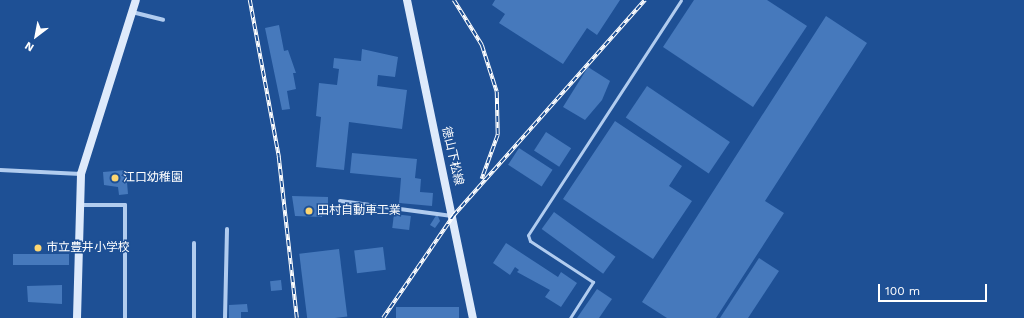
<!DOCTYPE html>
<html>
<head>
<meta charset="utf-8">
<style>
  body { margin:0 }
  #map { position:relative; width:1024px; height:318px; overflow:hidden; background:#1e5095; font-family:"Work Sans","Noto Sans JP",sans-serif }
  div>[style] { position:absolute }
  .building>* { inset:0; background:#4679bc; transform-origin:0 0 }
  .lane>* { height:3px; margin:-1.5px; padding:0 1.5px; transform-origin:1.5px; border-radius:1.5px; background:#b1ccef }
  .street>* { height:4px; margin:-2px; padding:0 2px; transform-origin:2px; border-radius:2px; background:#b1ccef }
  .secondary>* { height:8px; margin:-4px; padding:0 4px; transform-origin:4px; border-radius:4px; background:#deeafb }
  .rail>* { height:3.5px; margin-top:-1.75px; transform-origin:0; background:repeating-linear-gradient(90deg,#1e5095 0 6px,#fff 0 12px); box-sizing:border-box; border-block:1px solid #fff }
  .dots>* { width:11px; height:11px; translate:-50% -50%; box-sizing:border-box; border:2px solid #1e5095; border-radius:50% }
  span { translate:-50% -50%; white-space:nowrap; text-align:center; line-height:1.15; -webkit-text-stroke:3px #1e5095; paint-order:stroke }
  .street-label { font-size:12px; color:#fff }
  .poi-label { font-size:12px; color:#fff }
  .left { translate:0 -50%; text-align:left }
  .north { position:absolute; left:16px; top:16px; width:40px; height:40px; -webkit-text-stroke:3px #1e5095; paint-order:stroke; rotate:212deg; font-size:11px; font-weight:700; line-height:16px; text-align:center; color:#fff }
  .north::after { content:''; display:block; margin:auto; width:14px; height:18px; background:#fff; clip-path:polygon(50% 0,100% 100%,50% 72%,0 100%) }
  .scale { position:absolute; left:878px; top:284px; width:109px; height:18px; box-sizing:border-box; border:2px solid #fff; border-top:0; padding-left:5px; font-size:12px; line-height:14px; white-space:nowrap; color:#fff; -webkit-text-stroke:3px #1e5095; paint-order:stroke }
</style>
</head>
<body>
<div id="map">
  <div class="building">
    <i style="clip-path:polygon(495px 0,620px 0,597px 35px,587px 28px,563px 64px,499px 23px,505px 14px,492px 5px)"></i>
    <i style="clip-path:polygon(694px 0,767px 0,807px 26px,753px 107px,663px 47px)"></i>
    <i style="clip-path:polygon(826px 16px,867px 43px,765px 201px,784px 213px,716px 318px,667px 318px,642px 302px)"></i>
    <i style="clip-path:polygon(279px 25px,284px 51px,288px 50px,296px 73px,293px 73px,296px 89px,287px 91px,290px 109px,282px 110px,265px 28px)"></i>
    <i style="clip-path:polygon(362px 49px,398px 57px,395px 77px,378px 75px,377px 86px,407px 90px,402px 129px,349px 122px,344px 170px,316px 167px,321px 117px,316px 116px,319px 83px,337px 85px,339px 69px,333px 68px,334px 58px,361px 61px)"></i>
    <i style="clip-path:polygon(588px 67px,610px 81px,602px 100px,585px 120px,563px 107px)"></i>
    <i style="left:647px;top:86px;width:100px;height:38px;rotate:34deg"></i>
    <i style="clip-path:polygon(615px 121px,682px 166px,669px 186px,692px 201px,653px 259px,563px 199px)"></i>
    <i style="left:546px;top:132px;width:30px;height:22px;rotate:33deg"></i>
    <i style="left:519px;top:148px;width:40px;height:20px;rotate:33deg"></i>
    <i style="clip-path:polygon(352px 153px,417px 159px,415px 178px,421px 179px,420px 192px,433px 193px,432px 206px,399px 203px,401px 178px,350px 173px)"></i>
    <i style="clip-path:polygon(126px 170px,128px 194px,119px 195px,118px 187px,104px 185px,103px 172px)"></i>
    <i style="clip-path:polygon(292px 196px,328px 197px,328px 205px,323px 204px,322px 217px,295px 216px)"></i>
    <i style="left:554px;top:212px;width:76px;height:21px;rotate:36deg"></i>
    <i style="left:394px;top:214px;width:17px;height:14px;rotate:7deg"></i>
    <i style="clip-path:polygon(437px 214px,440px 221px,435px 228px,430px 225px)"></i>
    <i style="clip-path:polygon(506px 243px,558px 277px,561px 272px,577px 283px,561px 307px,545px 297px,550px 290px,517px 272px,519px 270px,515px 267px,510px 275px,493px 263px)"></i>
    <i style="left:383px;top:247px;width:23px;height:29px;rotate:83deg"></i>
    <i style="left:339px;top:249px;width:68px;height:40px;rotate:83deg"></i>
    <i style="left:69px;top:254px;width:11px;height:56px;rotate:90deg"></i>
    <i style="clip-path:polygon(759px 258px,779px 271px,748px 318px,720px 318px)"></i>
    <i style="left:281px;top:280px;width:10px;height:11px;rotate:84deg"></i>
    <i style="clip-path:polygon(62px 285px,62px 304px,28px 302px,27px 286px)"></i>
    <i style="clip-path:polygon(597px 289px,612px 299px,599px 318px,577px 318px)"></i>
    <i style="clip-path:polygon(247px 304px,248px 312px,241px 312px,241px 318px,229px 318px,229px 305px)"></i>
    <i style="left:396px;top:307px;width:63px;height:11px"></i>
  </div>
  <div class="lane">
    <i style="left:570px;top:318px;width:43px;rotate:-57.4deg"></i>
    <i style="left:593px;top:282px;width:75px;rotate:-146.9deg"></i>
    <i style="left:530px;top:241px;width:6px;rotate:-108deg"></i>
    <i style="left:528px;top:235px;width:280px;rotate:-56.9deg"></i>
  </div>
  <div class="street">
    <i style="left:132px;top:12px;width:32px;rotate:14deg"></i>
    <i style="left:0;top:170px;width:81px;rotate:2.8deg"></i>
    <i style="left:340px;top:201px;width:113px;rotate:7.6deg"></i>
    <i style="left:80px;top:205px;width:45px"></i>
    <i style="left:125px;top:205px;width:113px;rotate:90deg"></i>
    <i style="left:194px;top:318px;width:75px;rotate:-90deg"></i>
    <i style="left:225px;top:318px;width:89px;rotate:-88.7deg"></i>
  </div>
  <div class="secondary">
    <i style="left:407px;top:0;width:325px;rotate:78.3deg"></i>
    <i style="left:77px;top:318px;width:144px;rotate:-88.4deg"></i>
    <i style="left:81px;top:174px;width:182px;rotate:-72.5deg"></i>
  </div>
  <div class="rail">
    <i style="left:250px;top:0;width:160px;rotate:79.5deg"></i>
    <i style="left:279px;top:157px;width:162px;rotate:83.6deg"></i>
    <i style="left:454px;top:0;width:53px;rotate:58.1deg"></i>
    <i style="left:482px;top:45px;width:49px;rotate:72.3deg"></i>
    <i style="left:497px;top:92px;width:43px;rotate:88.7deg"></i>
    <i style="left:498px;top:135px;width:47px;rotate:110deg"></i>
    <i style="left:383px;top:318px;width:124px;rotate:-55.5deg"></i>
    <i style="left:453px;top:216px;width:289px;rotate:-48.4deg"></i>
  </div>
  <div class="dots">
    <i style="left:115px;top:178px;background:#fdd671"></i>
    <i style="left:309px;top:211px;background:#fdd671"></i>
    <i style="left:38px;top:248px;background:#fdd671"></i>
  </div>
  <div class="street-label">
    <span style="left:452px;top:156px;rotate:77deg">徳山下松線</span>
  </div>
  <div class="poi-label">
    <span class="left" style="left:123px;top:178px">江口幼稚園</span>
    <span class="left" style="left:317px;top:211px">田村自動車工業</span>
    <span class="left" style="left:46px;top:248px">市立豊井小学校</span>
  </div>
  <div class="north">N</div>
  <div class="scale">100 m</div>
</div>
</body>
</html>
